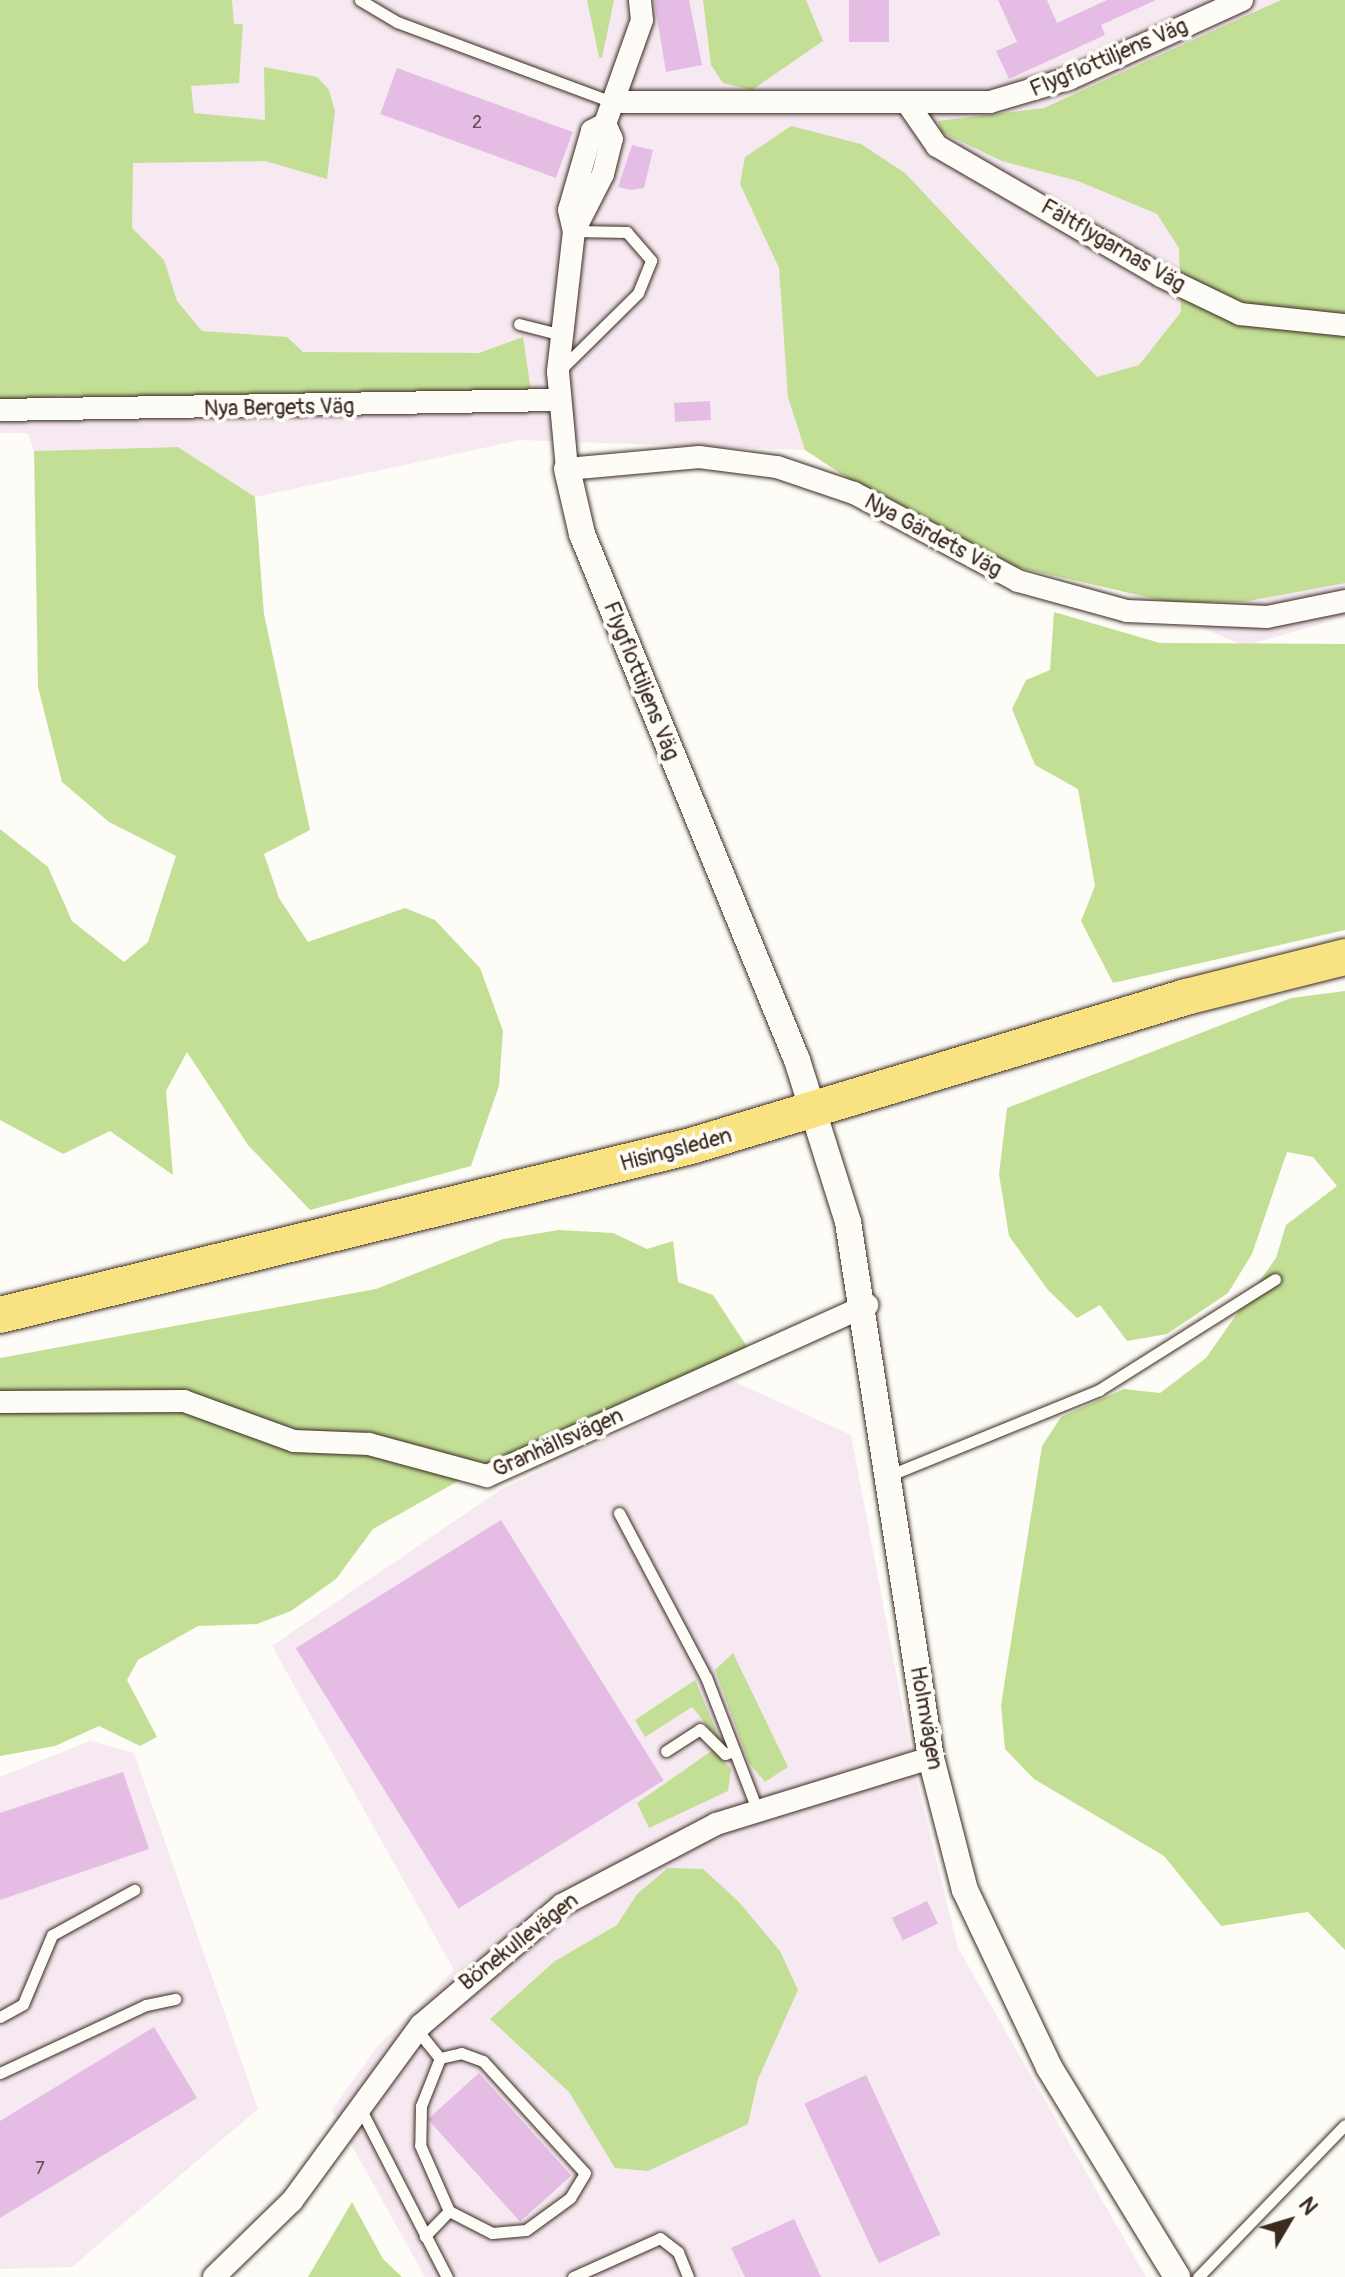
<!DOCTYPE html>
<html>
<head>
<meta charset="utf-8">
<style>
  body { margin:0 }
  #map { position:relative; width:1345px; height:2277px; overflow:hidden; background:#fdfcf7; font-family:Pangolin,sans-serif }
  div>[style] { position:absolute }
  .built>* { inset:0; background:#f6e9f1 }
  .green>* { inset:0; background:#c3df96 }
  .building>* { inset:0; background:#e5bde4; transform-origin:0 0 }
  .roads { filter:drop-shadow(0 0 2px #3b2a1e) drop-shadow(0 0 2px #3b2a1e) }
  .service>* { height:11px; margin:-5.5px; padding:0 5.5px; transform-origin:5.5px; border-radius:5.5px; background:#fdfcf7 }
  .minor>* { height:22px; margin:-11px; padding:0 11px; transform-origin:11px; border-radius:11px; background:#fdfcf7 }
  .tertiary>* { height:26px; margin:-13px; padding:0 13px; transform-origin:13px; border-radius:13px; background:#fdfcf7 }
  .trunk>* { height:36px; margin:-18px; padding:0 18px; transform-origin:18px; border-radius:18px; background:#f8e281 }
  span { translate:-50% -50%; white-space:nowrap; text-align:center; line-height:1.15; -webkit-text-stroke:8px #fdfcf7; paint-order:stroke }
  .number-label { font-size:18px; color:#664f50 }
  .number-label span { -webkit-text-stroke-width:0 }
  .street-label { font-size:22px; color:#3b2a1e }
  .north { position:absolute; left:1249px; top:2181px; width:80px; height:80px; -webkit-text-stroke:6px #fdfcf7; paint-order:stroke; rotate:52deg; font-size:22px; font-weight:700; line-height:32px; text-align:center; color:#3b2a1e }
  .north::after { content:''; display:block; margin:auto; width:28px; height:36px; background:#3b2a1e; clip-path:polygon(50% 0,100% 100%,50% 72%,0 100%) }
</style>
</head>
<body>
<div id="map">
  <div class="built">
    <i style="clip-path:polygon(0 0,1345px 0,1345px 617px,1244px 646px,805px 450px,520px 440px,255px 497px,178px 447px,34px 451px,28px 433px,0 433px)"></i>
    <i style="clip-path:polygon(731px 1380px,851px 1435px,916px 1778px,958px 1948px,1146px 2277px,425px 2277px,332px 2110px,376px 2048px,454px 1970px,272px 1646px,500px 1490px)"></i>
    <i style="clip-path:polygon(90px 1741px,134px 1753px,258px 2109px,72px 2267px,0 2269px,0 1777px)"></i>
  </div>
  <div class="green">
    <i style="clip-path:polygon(0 0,232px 0,234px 24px,243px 24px,239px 83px,191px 86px,194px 113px,265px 120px,264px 67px,317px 77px,329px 90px,335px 111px,327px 179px,265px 161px,133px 163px,132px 228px,164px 260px,177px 301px,202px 331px,287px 337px,303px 352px,479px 353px,523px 337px,531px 391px,109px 401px,59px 396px,0 404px)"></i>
    <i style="clip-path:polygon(587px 0,614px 0,602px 58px,599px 57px)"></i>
    <i style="clip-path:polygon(703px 0,806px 0,823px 41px,752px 90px,723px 83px,711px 65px)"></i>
    <i style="clip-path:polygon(1281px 0,1345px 0,1345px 583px,1243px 602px,1169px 602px,1012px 566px,923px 528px,805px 450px,788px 397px,779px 268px,740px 184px,745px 157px,791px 126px,861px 144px,905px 173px,1097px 377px,1139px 365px,1181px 312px,1179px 248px,1157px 214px,1078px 181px,1002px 161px,941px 132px,938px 121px,1044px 108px)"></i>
    <i style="clip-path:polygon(178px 447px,255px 497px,264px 614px,310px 830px,264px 854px,279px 898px,308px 942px,405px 908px,435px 920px,480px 968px,503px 1031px,499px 1086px,471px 1166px,310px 1210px,248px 1145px,187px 1052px,166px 1091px,173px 1175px,110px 1131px,63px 1154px,0 1120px,0 829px,48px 867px,72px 921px,124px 962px,148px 942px,176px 856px,109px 822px,62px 782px,38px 687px,34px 451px)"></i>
    <i style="clip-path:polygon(1054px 612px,1160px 643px,1345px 644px,1345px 930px,1113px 983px,1081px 921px,1095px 886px,1078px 789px,1035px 765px,1012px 709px,1026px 680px,1050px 670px)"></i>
    <i style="clip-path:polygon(1345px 991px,1345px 1950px,1308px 1912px,1221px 1926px,1164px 1856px,1034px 1779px,1005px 1749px,1001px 1705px,1042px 1446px,1061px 1417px,1124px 1389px,1160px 1393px,1206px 1358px,1276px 1258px,1286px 1225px,1337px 1186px,1313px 1157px,1287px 1152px,1252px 1254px,1228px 1293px,1167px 1334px,1127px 1341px,1100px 1305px,1077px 1318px,1048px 1290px,1009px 1236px,999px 1174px,1007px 1108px,1291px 998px)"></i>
    <i style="clip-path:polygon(559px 1230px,613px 1233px,647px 1249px,673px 1241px,678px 1282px,713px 1295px,748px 1348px,483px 1467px,373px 1529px,336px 1579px,291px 1611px,257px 1624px,198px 1626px,138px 1660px,127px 1680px,157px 1737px,140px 1746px,99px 1726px,55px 1746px,0 1756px,0 1358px,376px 1289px,503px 1239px)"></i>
    <i style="clip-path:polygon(733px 1653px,788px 1767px,765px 1782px,749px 1763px,715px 1670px)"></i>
    <i style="clip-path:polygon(695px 1680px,721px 1742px,692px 1707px,645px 1737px,635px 1720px)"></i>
    <i style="clip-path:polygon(713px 1750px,731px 1769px,728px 1791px,649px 1828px,637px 1803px)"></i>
    <i style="clip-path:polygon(668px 1868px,703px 1869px,739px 1902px,780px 1951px,798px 1990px,758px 2079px,748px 2124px,648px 2171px,615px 2168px,569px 2092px,490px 2019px,555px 1961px,617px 1925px,637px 1894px)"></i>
    <i style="clip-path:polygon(352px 2202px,383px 2259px,402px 2277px,308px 2277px)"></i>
  </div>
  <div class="building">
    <i style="clip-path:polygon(654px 0,689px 0,702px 65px,666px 72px)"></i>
    <i style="left:849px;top:0;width:40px;height:42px"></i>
    <i style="clip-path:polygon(998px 0,1047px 0,1057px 23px,1107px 0,1156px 0,1101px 25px,1105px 35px,1009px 79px,996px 51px,1017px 42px)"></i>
    <i style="left:397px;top:68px;width:187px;height:49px;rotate:20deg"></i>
    <i style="clip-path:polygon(632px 145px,653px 150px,644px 188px,631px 190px,618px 187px)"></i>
    <i style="left:710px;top:401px;width:19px;height:36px;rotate:87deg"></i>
    <i style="left:501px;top:1520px;width:307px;height:242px;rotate:58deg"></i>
    <i style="clip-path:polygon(123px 1772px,149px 1849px,0 1900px,0 1813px)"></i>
    <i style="left:927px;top:1901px;width:25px;height:39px;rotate:64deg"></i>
    <i style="clip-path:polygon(154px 2027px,197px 2098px,0 2218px,0 2121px)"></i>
    <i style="left:479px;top:2073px;width:138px;height:69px;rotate:48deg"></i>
    <i style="left:866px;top:2075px;width:176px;height:68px;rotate:65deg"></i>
    <i style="clip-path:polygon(794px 2219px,821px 2277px,745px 2277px,731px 2248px)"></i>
  </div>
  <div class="roads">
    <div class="service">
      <i style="left:360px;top:0;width:43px;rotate:30.7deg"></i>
      <i style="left:397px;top:22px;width:229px;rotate:20.4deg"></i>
      <i style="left:519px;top:324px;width:40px;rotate:14.4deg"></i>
      <i style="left:558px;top:372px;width:112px;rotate:-44.6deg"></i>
      <i style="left:638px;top:293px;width:35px;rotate:-68deg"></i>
      <i style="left:651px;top:260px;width:37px;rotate:-131deg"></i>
      <i style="left:627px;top:232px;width:52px;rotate:-178.9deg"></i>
      <i style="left:890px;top:1475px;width:226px;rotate:-22.1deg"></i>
      <i style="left:1099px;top:1390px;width:208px;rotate:-32.2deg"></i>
      <i style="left:619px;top:1513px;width:186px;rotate:62.1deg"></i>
      <i style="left:706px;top:1677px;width:142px;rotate:68.9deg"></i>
      <i style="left:666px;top:1751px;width:40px;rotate:-32.9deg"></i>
      <i style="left:700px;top:1729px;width:35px;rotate:45deg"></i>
      <i style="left:725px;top:1754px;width:10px;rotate:-17deg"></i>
      <i style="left:0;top:2017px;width:26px;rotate:-29deg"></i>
      <i style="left:23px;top:2004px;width:75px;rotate:-67.2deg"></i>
      <i style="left:52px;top:1935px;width:94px;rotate:-28.8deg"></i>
      <i style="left:417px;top:2030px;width:36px;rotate:51deg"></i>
      <i style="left:440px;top:2058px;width:52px;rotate:111.6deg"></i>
      <i style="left:421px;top:2106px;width:39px;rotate:91deg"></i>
      <i style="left:420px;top:2145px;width:72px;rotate:66.3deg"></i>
      <i style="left:449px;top:2211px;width:35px;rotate:134deg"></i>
      <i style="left:440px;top:2058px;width:22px;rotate:-13deg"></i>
      <i style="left:461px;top:2053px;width:23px;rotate:20deg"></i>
      <i style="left:483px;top:2061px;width:151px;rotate:47.7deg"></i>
      <i style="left:585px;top:2173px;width:29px;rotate:121deg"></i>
      <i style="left:570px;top:2198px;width:54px;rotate:144deg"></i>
      <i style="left:526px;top:2230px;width:34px;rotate:175deg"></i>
      <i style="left:492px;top:2233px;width:48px;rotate:-152.9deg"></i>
      <i style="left:0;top:2073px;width:161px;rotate:-25deg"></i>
      <i style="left:146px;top:2005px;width:30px;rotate:-12deg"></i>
      <i style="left:358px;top:2104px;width:195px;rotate:62.8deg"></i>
      <i style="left:573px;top:2277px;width:95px;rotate:-24.1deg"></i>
      <i style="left:660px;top:2238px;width:23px;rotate:38deg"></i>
      <i style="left:678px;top:2252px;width:27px;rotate:68deg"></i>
      <i style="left:1198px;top:2277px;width:211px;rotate:-46deg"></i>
    </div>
    <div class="minor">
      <i style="left:612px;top:102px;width:378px"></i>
      <i style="left:990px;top:102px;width:84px;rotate:-16.5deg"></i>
      <i style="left:1071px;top:78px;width:188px;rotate:-24.5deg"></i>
      <i style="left:910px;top:107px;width:47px;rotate:55.3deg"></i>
      <i style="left:937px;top:146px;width:259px;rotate:30.1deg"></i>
      <i style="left:1161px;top:276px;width:88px;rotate:25.7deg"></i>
      <i style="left:1240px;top:314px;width:106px;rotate:6deg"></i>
      <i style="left:605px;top:124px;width:15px;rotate:152deg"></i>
      <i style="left:592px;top:131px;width:82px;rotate:106.2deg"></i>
      <i style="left:569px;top:210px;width:22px;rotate:77deg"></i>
      <i style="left:574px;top:231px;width:142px;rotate:96.5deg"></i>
      <i style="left:558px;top:372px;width:97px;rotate:84.7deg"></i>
      <i style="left:567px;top:469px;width:133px;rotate:-5.2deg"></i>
      <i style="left:699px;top:457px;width:79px;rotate:7.3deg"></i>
      <i style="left:777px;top:467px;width:81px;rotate:18.7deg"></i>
      <i style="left:854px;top:493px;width:186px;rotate:28.2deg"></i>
      <i style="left:1018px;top:581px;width:113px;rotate:15.4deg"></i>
      <i style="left:1127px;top:611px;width:140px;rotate:2.5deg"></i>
      <i style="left:1267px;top:617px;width:80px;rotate:-11.6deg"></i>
      <i style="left:574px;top:231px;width:64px;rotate:-63deg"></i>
      <i style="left:603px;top:174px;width:36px;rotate:-76deg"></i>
      <i style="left:612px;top:139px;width:17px;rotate:-115deg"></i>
      <i style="left:605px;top:124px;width:110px;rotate:-70.4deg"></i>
      <i style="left:642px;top:20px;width:20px;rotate:-96deg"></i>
      <i style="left:0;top:410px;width:558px;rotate:-1.03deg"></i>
      <i style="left:0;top:1402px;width:184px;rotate:-0.3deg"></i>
      <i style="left:184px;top:1401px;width:117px;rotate:20deg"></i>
      <i style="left:294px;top:1441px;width:75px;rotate:2.3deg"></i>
      <i style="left:369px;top:1444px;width:122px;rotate:15.2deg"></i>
      <i style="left:487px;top:1476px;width:417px;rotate:-24.2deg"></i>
      <i style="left:214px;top:2277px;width:109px;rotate:-44.3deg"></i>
      <i style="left:292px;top:2201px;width:218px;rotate:-53.8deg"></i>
      <i style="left:421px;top:2025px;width:185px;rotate:-40.4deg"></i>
      <i style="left:562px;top:1905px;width:174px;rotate:-27.7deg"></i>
      <i style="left:716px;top:1824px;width:225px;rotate:-17.1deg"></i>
    </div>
    <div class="tertiary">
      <i style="left:567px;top:469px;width:67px;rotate:77deg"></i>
      <i style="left:582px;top:534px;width:568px;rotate:67.77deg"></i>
      <i style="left:797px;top:1060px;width:170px;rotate:72.5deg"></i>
      <i style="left:848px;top:1222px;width:542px;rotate:81.2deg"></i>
      <i style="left:931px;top:1758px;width:136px;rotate:75.6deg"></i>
      <i style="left:965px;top:1890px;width:196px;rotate:64.6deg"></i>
      <i style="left:1049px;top:2067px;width:246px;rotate:58.6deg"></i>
    </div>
    <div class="trunk">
      <i style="left:0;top:1315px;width:711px;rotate:-13.74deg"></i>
      <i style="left:691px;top:1146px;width:517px;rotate:-16.75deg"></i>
      <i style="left:1186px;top:997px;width:164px;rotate:-14.1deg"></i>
    </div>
  </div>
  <div class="number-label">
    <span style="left:477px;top:123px">2</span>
    <span style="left:40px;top:2169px">7</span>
  </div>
  <div class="street-label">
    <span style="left:1109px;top:58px;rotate:-23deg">Flygflottiljens Väg</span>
    <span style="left:1113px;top:246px;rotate:30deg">Fältflygarnas Väg</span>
    <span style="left:279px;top:408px;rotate:-1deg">Nya Bergets Väg</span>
    <span style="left:933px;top:536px;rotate:28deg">Nya Gärdets Väg</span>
    <span style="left:641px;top:681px;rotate:68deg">Flygflottiljens Väg</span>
    <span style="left:676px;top:1150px;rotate:-15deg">Hisingsleden</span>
    <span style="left:558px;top:1443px;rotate:-24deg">Granhällsvägen</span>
    <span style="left:926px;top:1718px;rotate:80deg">Holmvägen</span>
    <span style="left:519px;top:1942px;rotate:-38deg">Bönekullevägen</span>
  </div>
  <div class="north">N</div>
</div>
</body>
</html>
